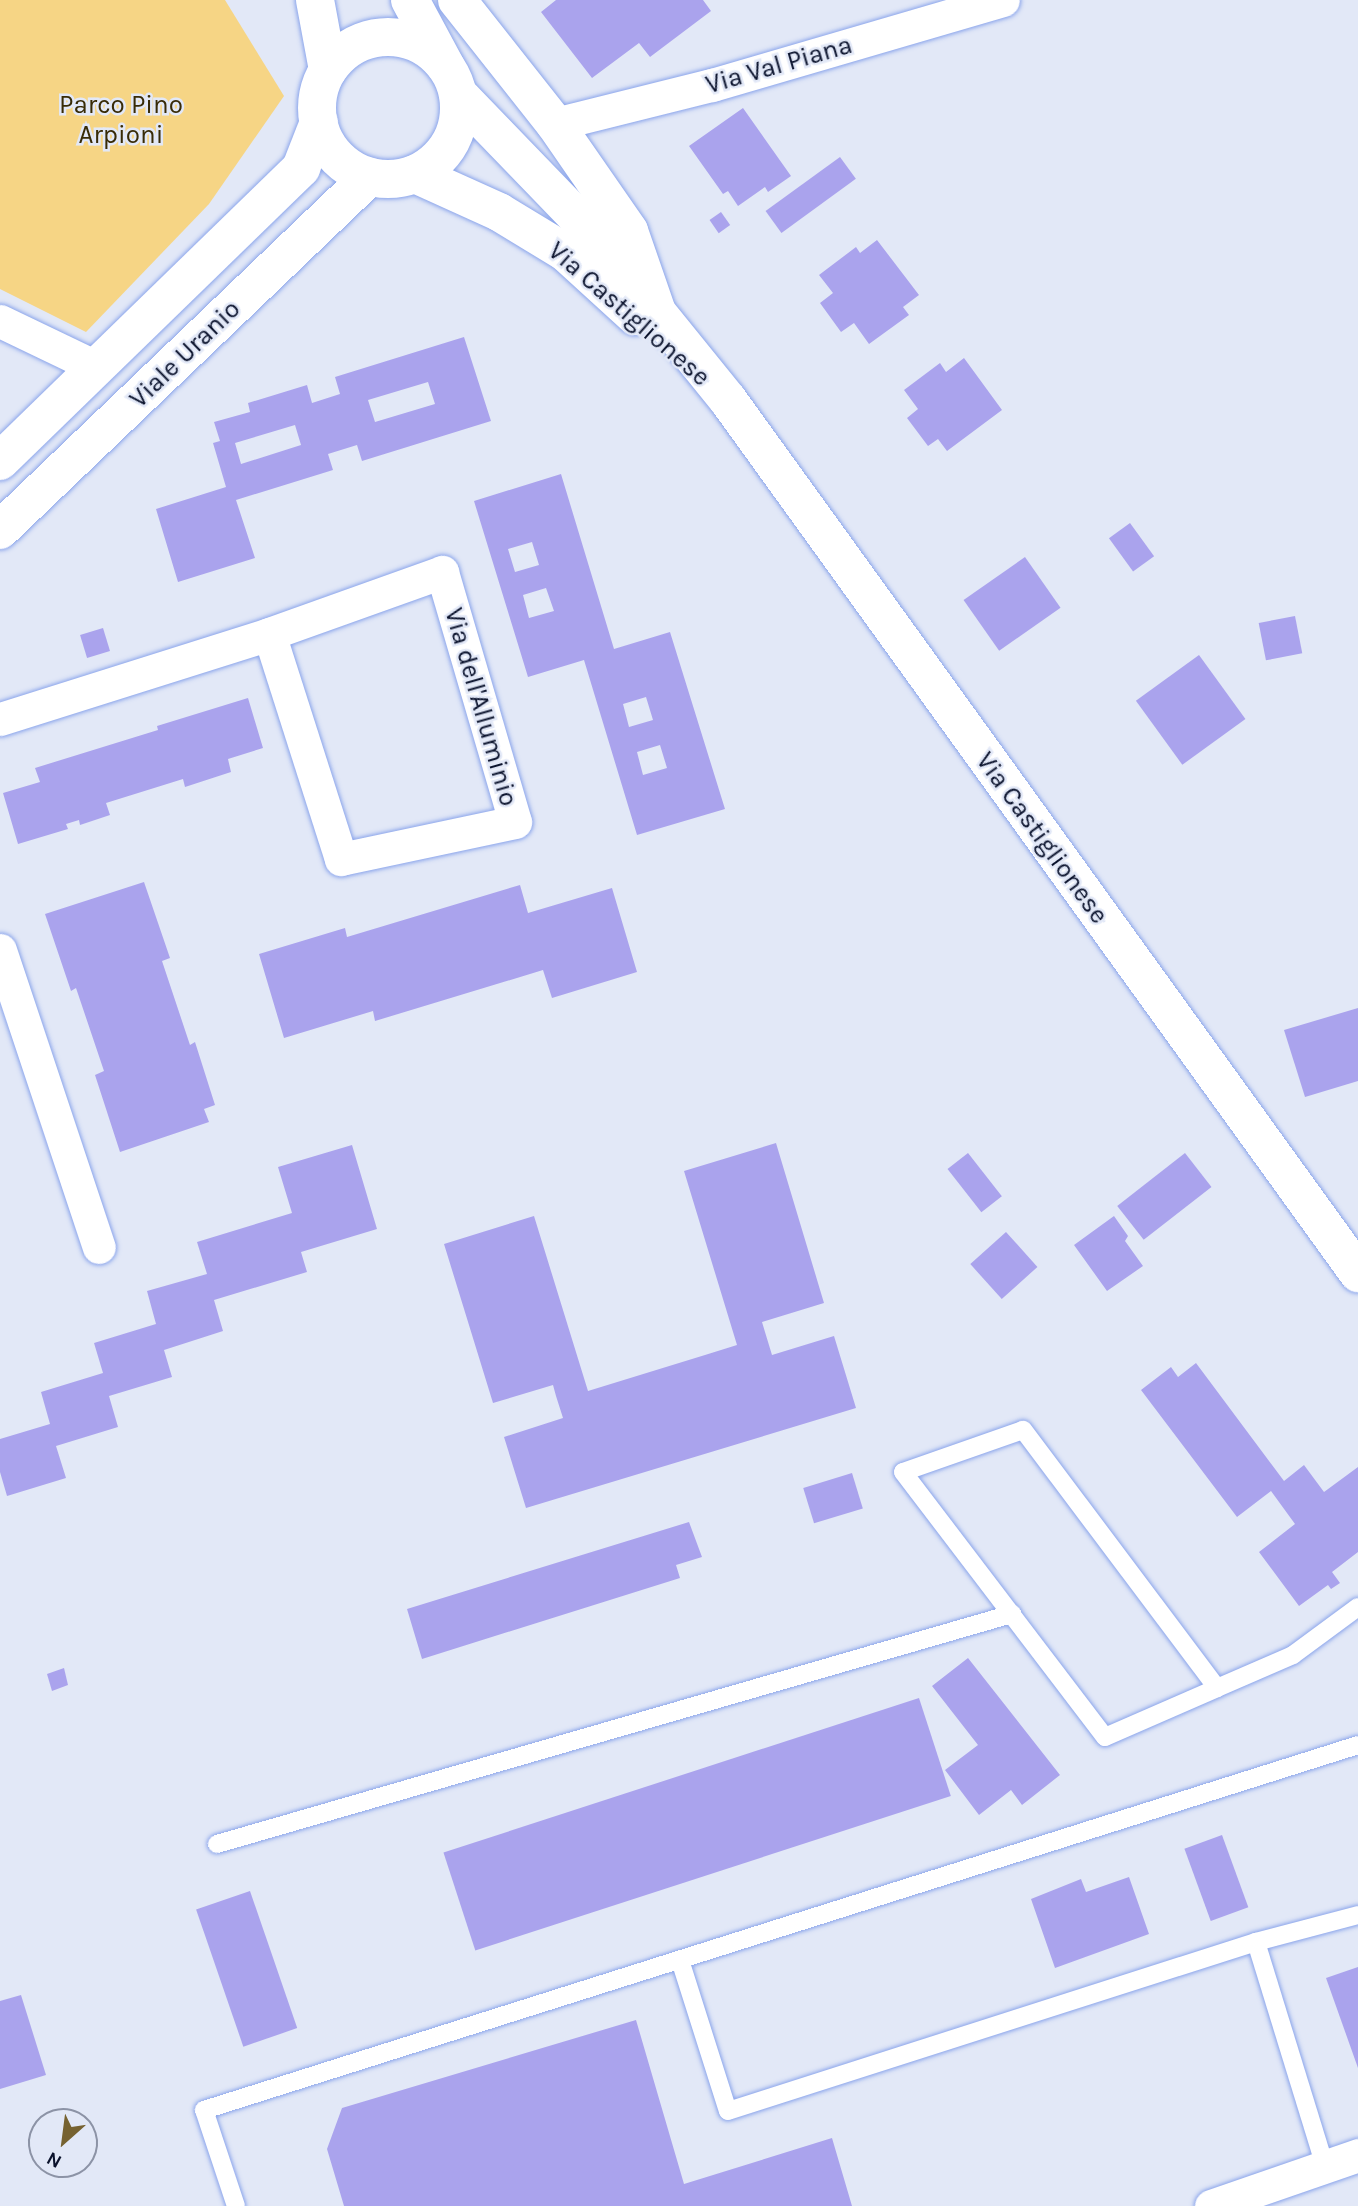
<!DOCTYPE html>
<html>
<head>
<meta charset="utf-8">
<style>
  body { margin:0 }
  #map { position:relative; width:1358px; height:2206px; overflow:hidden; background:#e2e8f7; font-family:Karla,sans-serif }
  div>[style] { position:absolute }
  .green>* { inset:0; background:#f6d585 }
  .building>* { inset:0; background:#aaa3ed; transform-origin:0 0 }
  .roads { filter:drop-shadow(0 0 2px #8ba5eb) drop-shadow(0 0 2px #8ba5eb) }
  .lane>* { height:18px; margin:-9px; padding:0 9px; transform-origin:9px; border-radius:9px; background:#fff }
  .street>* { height:33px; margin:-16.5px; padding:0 16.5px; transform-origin:16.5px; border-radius:16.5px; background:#fff }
  .secondary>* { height:38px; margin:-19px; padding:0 19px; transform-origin:19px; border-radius:19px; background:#fff }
  .primary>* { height:38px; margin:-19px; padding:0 19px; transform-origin:19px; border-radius:19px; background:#fff }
  .primary>.ring { margin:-19px; padding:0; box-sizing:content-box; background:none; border:38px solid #fff; border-radius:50% }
  span { translate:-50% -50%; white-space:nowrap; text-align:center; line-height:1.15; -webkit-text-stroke:5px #e2e8f7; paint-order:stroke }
  .street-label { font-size:26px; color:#0b132d }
  .park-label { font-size:26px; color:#382b06 }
  .north { position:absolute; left:28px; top:2108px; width:70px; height:70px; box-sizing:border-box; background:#e2e8f7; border:2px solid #8c93a6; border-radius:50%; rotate:208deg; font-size:19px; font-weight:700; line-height:28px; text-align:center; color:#0b132d }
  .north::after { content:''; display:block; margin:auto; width:24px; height:32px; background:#766231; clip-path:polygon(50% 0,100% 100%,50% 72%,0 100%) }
</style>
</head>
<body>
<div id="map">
  <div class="green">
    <i style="clip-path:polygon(0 0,225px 0,284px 96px,209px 204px,86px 332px,0 289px)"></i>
  </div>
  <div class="building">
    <i style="clip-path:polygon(556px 0,703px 0,711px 11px,650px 57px,639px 43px,592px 78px,541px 12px)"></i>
    <i style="clip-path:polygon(743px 108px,791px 176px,768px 192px,765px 187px,738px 206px,728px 191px,723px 194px,689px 146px)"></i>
    <i style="left:840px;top:157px;width:27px;height:92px;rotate:54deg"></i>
    <i style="left:721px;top:212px;width:16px;height:14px;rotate:55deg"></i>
    <i style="clip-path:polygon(877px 240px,919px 295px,903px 307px,909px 315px,869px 344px,854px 323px,841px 332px,820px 303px,833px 293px,819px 275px,856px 247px,860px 253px)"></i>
    <i style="clip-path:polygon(evenodd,464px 337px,491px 421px,362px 461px,357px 445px,328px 454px,333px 470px,236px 500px,255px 558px,178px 582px,156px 509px,226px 487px,213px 443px,220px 441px,214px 422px,250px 412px,248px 403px,307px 385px,312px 403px,340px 394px,335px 377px,464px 337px,428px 382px,435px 404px,375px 422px,368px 400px,428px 382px,464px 337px,295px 425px,301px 445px,241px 464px,235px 443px,295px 425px)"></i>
    <i style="clip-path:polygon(964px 358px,1002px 410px,947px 451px,938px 439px,928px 446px,907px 418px,918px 409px,904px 390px,940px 363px,946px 372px)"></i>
    <i style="clip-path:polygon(evenodd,561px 474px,614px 649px,670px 632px,725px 809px,637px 835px,584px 660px,528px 677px,474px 501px,561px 474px,532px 542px,539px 565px,515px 572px,508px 549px,532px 542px,561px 474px,546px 588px,554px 611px,529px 618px,523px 595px,546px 588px,561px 474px,646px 697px,653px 720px,629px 727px,623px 704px,646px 697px,561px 474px,660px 745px,667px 768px,643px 775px,637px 752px,660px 745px)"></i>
    <i style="left:1130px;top:523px;width:41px;height:26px;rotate:54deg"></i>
    <i style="left:1025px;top:557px;width:62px;height:75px;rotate:55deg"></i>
    <i style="left:1295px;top:616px;width:38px;height:37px;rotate:79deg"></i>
    <i style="left:103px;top:628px;width:24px;height:24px;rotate:73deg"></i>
    <i style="left:1199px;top:655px;width:79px;height:78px;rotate:54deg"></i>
    <i style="clip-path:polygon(248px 698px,263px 748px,228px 759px,231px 772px,185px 787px,183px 779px,106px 803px,110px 815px,80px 825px,79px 820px,66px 824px,68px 829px,18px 844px,3px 793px,40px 782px,35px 768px,158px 730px,157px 726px)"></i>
    <i style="clip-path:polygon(144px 882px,170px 958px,162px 961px,190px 1045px,195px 1042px,215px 1105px,204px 1109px,209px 1122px,120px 1152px,95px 1075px,104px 1071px,76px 988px,71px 991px,45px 914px)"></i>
    <i style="clip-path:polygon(520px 885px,528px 913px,612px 888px,637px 972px,552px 998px,543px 970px,375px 1021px,373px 1011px,284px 1038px,259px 954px,345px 928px,347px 937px)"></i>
    <i style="clip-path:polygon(1358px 1008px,1358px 1081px,1305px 1097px,1284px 1030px)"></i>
    <i style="clip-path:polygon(776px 1143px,824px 1303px,762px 1322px,765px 1332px,772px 1355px,834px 1336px,856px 1408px,526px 1508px,504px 1437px,563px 1418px,556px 1396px,553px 1385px,493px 1403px,444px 1244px,534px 1216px,588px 1391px,705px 1355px,737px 1345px,684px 1171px)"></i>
    <i style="clip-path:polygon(352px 1145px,377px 1229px,301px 1252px,307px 1272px,214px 1300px,223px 1331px,164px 1350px,172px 1377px,109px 1396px,118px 1427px,56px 1446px,66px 1478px,7px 1496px,0 1472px,0 1439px,50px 1424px,41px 1392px,103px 1373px,94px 1343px,156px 1324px,147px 1291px,207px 1274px,197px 1242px,292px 1213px,278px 1167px)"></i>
    <i style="left:968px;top:1153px;width:55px;height:26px;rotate:52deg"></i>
    <i style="left:1185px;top:1153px;width:43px;height:86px;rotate:52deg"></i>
    <i style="clip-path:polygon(1114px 1216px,1128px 1236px,1125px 1241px,1143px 1266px,1107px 1291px,1074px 1245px)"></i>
    <i style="left:1006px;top:1232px;width:47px;height:48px;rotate:48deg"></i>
    <i style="clip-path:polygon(1196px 1363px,1284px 1481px,1304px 1465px,1324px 1492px,1358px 1467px,1358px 1552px,1332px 1572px,1340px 1583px,1331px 1589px,1328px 1585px,1299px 1606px,1259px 1552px,1295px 1524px,1271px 1491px,1237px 1517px,1141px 1390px,1171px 1367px,1178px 1377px)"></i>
    <i style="left:852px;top:1473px;width:37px;height:51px;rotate:73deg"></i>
    <i style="clip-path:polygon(689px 1522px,702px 1557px,676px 1565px,680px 1578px,422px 1659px,407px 1609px)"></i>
    <i style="clip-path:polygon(968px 1658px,1060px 1775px,1022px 1805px,1011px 1790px,979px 1815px,945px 1770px,978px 1745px,932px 1686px)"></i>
    <i style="clip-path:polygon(64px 1668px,68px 1685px,52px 1691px,47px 1674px)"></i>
    <i style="left:919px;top:1698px;width:103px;height:500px;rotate:72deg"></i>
    <i style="left:1222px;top:1835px;width:77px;height:40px;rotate:70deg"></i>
    <i style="clip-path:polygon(1129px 1877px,1149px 1934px,1055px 1968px,1031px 1899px,1081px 1879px,1086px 1892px)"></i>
    <i style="left:250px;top:1891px;width:145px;height:57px;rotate:71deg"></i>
    <i style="clip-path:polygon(1358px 1967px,1358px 2068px,1326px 1978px)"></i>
    <i style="clip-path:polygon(21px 1995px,46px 2075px,0 2089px,0 2001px)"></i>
    <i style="clip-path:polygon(636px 2020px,684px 2184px,832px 2138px,852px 2206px,344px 2206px,327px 2149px,342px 2108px)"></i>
  </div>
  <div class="roads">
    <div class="lane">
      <i style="left:1217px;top:1688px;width:323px;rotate:-126.9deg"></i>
      <i style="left:1023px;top:1430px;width:127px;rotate:160.7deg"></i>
      <i style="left:903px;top:1472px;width:333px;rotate:52.7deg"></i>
      <i style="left:1105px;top:1737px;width:122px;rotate:-23.6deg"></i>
      <i style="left:1217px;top:1688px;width:83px;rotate:-23.5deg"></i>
      <i style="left:1293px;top:1655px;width:81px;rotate:-36.4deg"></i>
      <i style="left:217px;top:1844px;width:828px;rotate:-16.14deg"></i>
      <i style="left:1256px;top:1942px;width:234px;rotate:72.9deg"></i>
      <i style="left:680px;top:1960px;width:158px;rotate:72.4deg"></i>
      <i style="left:728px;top:2111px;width:554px;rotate:-17.75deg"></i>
      <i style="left:1256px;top:1942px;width:106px;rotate:-14.8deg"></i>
      <i style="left:236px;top:2206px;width:101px;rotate:-108.4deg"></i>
      <i style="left:204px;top:2110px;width:1210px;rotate:-17.55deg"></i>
    </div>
    <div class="street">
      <i style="left:555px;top:124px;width:162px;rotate:-14deg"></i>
      <i style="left:712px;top:85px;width:303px;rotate:-16.3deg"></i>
      <i style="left:0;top:321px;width:104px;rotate:25.6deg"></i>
      <i style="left:0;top:719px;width:282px;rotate:-17.5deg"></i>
      <i style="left:269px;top:634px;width:184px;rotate:-19.7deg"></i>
      <i style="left:442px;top:572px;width:260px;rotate:73.7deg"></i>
      <i style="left:515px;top:822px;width:178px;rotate:168deg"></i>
      <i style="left:341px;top:859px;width:236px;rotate:-107.7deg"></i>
      <i style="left:0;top:950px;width:313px;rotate:71.6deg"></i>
      <i style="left:1211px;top:2206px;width:156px;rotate:-19.1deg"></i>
    </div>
    <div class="secondary">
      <i style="left:315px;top:0;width:71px;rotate:79.5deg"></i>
      <i style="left:410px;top:0;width:74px;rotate:61.7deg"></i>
      <i style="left:457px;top:0;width:158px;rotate:51.7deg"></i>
      <i style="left:555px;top:124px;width:130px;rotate:55.3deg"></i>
      <i style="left:629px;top:231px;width:83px;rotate:70.9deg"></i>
    </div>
    <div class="primary">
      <i class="ring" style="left:317px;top:37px;width:104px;height:104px"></i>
      <i style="left:458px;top:94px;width:199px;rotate:46deg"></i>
      <i style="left:596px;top:237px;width:210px;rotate:51deg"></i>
      <i style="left:728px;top:400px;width:1077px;rotate:54.18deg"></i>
      <i style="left:415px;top:174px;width:92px;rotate:24.3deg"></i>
      <i style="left:499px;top:212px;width:77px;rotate:31.2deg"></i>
      <i style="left:565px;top:252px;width:95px;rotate:42.4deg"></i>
      <i style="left:0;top:461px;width:420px;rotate:-44.2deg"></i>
      <i style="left:301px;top:168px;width:49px;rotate:-68.6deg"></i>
      <i style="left:0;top:530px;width:511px;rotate:-43.73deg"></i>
    </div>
  </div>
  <div class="street-label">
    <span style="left:779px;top:65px;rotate:-16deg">Via Val Piana</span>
    <span style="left:629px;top:314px;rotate:41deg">Via Castiglionese</span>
    <span style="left:185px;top:354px;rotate:-44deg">Viale Uranio</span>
    <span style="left:481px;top:707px;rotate:74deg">Via dell'Alluminio</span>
    <span style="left:1042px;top:838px;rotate:54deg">Via Castiglionese</span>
  </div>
  <div class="park-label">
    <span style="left:121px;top:120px">Parco Pino<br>Arpioni</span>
  </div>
  <div class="north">N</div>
</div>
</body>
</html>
